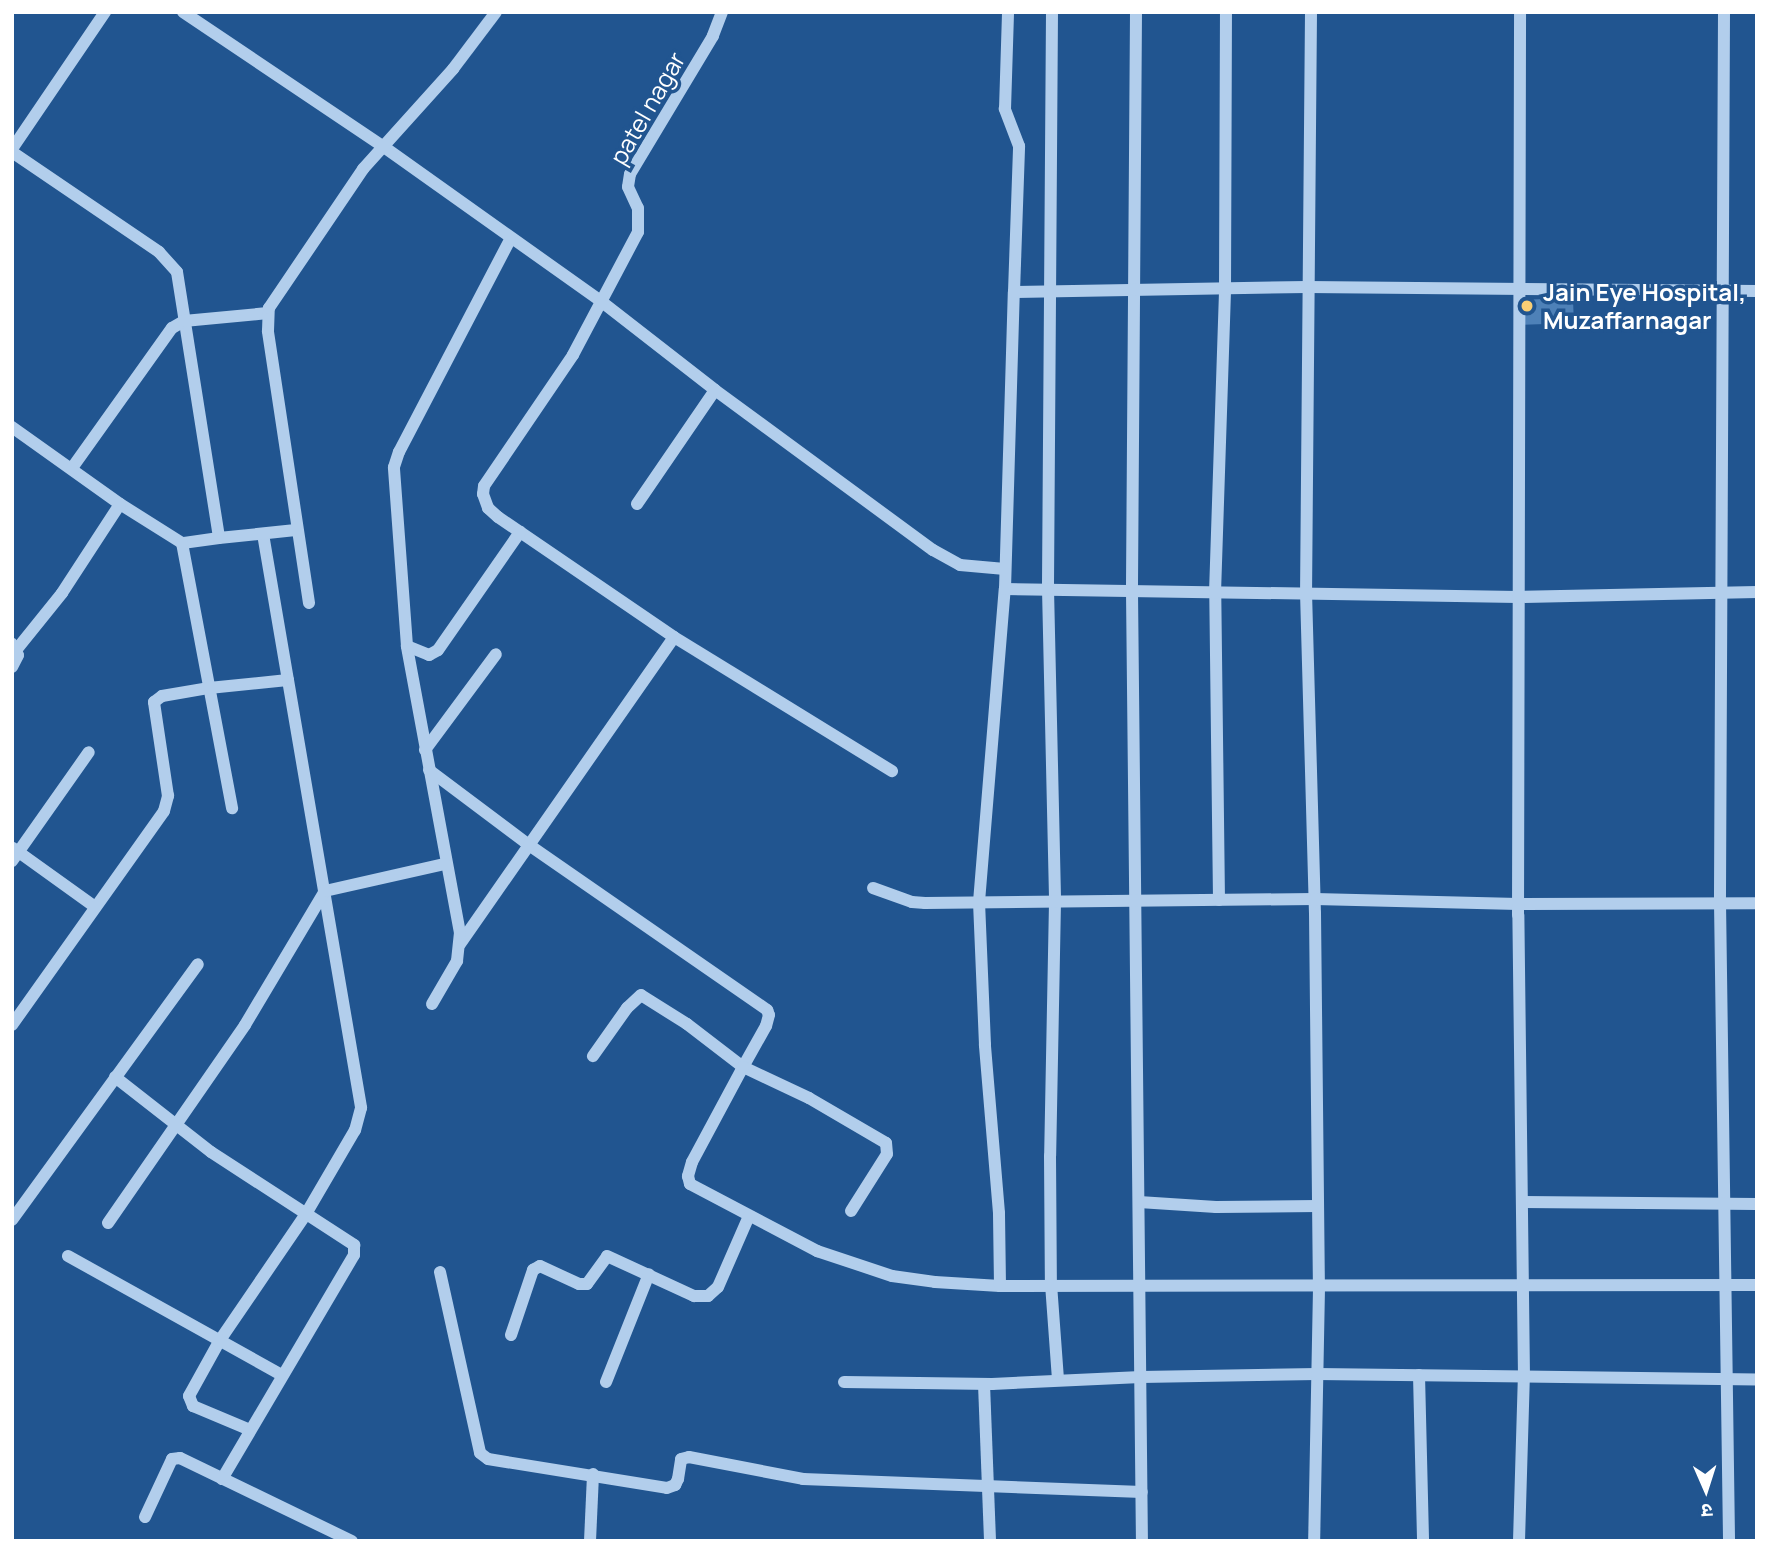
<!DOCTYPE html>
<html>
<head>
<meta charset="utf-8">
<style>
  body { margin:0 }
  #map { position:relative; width:1769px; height:1553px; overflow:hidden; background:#215590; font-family:Manrope,"Noto Sans Devanagari",sans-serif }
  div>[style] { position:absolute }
  .building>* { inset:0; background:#4e81b8; transform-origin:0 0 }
  .minor>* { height:12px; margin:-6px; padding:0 6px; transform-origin:6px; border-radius:6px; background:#b2ceec }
  .dots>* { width:19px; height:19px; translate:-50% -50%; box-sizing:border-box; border:4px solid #215590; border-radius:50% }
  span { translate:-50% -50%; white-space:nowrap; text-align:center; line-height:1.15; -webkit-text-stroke:7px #215590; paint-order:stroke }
  .street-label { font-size:24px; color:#fff }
  .poi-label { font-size:24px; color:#fff; font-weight:700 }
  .left { translate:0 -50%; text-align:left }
  .frame { position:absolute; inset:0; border:14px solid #fff; pointer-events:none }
  .north { position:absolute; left:1671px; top:1455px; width:70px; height:70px; -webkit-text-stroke:5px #215590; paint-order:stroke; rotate:177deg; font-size:19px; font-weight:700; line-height:28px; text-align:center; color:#fff }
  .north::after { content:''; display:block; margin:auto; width:24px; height:32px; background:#fff; clip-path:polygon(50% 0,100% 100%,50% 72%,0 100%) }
</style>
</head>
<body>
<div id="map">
  <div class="building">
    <i style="left:1573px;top:298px;width:25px;height:53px;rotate:88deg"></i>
  </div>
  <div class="minor">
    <i style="left:183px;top:12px;width:242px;rotate:33.9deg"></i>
    <i style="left:384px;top:147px;width:267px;rotate:35.4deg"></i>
    <i style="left:602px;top:302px;width:143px;rotate:37.9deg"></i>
    <i style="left:715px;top:390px;width:270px;rotate:36.3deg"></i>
    <i style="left:933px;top:550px;width:31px;rotate:29deg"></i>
    <i style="left:960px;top:565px;width:45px;rotate:5.1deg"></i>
    <i style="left:722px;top:12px;width:26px;rotate:111deg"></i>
    <i style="left:713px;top:36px;width:161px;rotate:121deg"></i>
    <i style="left:630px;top:174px;width:13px;rotate:99deg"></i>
    <i style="left:628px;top:187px;width:23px;rotate:65deg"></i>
    <i style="left:638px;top:208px;width:24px;rotate:90deg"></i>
    <i style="left:638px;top:232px;width:139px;rotate:117.9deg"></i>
    <i style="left:573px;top:355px;width:158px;rotate:124.2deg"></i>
    <i style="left:484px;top:486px;width:8px;rotate:97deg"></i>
    <i style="left:483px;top:494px;width:15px;rotate:70deg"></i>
    <i style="left:488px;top:508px;width:13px;rotate:42deg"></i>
    <i style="left:498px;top:517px;width:213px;rotate:34.3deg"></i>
    <i style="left:674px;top:637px;width:256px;rotate:31.6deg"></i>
    <i style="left:1052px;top:12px;width:577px;rotate:90.4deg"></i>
    <i style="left:1048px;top:589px;width:313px;rotate:88.7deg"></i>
    <i style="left:1055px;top:902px;width:254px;rotate:91.1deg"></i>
    <i style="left:1050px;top:1156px;width:128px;rotate:89.6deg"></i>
    <i style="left:1051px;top:1284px;width:95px;rotate:85.8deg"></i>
    <i style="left:1136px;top:12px;width:580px;rotate:90.4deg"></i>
    <i style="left:1132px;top:592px;width:949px;rotate:89.4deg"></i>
    <i style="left:1311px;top:12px;width:580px;rotate:90.49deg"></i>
    <i style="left:1306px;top:592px;width:321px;rotate:88.4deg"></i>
    <i style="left:1315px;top:913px;width:375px;rotate:89.4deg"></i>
    <i style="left:1319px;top:1288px;width:253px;rotate:91.1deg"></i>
    <i style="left:1724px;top:12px;width:890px;rotate:90.26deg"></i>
    <i style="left:1720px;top:902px;width:639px;rotate:89.19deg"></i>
    <i style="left:12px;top:149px;width:166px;rotate:-55.8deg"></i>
    <i style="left:12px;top:152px;width:178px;rotate:34.2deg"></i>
    <i style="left:159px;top:252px;width:27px;rotate:48deg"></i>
    <i style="left:177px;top:272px;width:269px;rotate:81deg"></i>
    <i style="left:219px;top:538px;width:37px;rotate:172deg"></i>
    <i style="left:182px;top:543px;width:73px;rotate:-147.8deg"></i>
    <i style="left:120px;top:504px;width:133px;rotate:-144.5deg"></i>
    <i style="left:1014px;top:292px;width:293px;rotate:-1deg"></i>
    <i style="left:1307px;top:287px;width:450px;rotate:0.5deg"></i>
    <i style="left:72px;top:468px;width:172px;rotate:-54.5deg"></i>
    <i style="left:172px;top:328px;width:14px;rotate:-30deg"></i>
    <i style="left:184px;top:321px;width:84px;rotate:-5.4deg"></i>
    <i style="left:637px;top:504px;width:138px;rotate:-55.6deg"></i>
    <i style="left:263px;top:534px;width:148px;rotate:80.3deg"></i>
    <i style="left:219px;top:538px;width:77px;rotate:-5.9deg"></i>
    <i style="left:182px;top:543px;width:270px;rotate:79.3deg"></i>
    <i style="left:1005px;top:589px;width:513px;rotate:0.89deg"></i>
    <i style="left:1518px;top:597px;width:239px;rotate:-1.2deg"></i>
    <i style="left:309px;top:603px;width:275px;rotate:-98.6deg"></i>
    <i style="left:268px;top:331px;width:23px;rotate:-88deg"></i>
    <i style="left:269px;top:308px;width:168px;rotate:-55.9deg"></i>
    <i style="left:363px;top:169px;width:135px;rotate:-48deg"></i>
    <i style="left:453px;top:69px;width:71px;rotate:-53deg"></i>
    <i style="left:407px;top:646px;width:24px;rotate:22deg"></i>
    <i style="left:429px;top:655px;width:10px;rotate:-29deg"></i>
    <i style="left:438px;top:650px;width:144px;rotate:-55.2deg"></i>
    <i style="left:17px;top:649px;width:72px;rotate:-51.2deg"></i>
    <i style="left:62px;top:593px;width:106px;rotate:-56.9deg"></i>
    <i style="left:12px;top:667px;width:13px;rotate:-63deg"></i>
    <i style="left:18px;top:655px;width:13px;rotate:-119deg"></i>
    <i style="left:425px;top:750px;width:119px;rotate:-53.5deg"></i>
    <i style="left:429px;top:770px;width:125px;rotate:36.9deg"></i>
    <i style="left:529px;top:845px;width:290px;rotate:34.7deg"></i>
    <i style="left:767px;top:1010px;width:5px;rotate:68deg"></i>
    <i style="left:769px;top:1015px;width:11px;rotate:105deg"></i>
    <i style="left:766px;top:1026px;width:47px;rotate:119.3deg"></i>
    <i style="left:743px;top:1067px;width:71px;rotate:-142.5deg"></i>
    <i style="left:687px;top:1024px;width:54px;rotate:-147.8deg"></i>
    <i style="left:641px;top:995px;width:19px;rotate:137deg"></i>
    <i style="left:627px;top:1008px;width:59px;rotate:125.3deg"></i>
    <i style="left:13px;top:848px;width:101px;rotate:35.7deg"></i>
    <i style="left:12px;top:861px;width:133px;rotate:-54.8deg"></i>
    <i style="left:873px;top:888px;width:41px;rotate:19.7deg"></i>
    <i style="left:912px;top:902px;width:13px;rotate:4deg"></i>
    <i style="left:925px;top:903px;width:390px;rotate:-0.6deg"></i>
    <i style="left:1315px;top:899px;width:203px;rotate:1.4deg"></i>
    <i style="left:1518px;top:904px;width:239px;rotate:-0.2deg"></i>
    <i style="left:1219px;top:900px;width:307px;rotate:-90.7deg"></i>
    <i style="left:1215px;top:593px;width:302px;rotate:-88.1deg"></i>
    <i style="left:1225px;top:291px;width:279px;rotate:-89.8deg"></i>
    <i style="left:460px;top:944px;width:374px;rotate:-55.1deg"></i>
    <i style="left:432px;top:1004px;width:50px;rotate:-59.8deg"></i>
    <i style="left:457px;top:961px;width:28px;rotate:-84deg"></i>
    <i style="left:460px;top:933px;width:292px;rotate:-100.5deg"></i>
    <i style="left:407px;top:646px;width:179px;rotate:-94.2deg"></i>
    <i style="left:394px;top:467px;width:16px;rotate:-72deg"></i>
    <i style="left:399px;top:452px;width:239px;rotate:-62.4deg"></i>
    <i style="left:12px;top:1025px;width:262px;rotate:-54.6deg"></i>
    <i style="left:164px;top:811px;width:16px;rotate:-75deg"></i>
    <i style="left:168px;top:796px;width:95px;rotate:-98.5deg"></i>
    <i style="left:154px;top:702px;width:10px;rotate:-37deg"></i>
    <i style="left:162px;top:696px;width:48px;rotate:-9.7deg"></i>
    <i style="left:209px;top:688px;width:79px;rotate:-5.8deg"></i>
    <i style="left:288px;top:680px;width:434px;rotate:80.3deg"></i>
    <i style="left:361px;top:1108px;width:23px;rotate:105deg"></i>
    <i style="left:355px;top:1130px;width:97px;rotate:120.3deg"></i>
    <i style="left:306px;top:1214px;width:153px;rotate:124.3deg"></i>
    <i style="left:220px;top:1340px;width:64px;rotate:119deg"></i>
    <i style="left:189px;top:1396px;width:11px;rotate:68deg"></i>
    <i style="left:193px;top:1406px;width:62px;rotate:22.8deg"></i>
    <i style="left:115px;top:1077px;width:122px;rotate:38deg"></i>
    <i style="left:211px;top:1152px;width:171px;rotate:33deg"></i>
    <i style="left:354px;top:1245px;width:10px;rotate:90deg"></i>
    <i style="left:354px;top:1255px;width:260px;rotate:120.5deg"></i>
    <i style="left:1139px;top:1202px;width:77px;rotate:3.7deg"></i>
    <i style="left:1216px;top:1207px;width:102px;rotate:-0.6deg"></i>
    <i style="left:1522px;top:1202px;width:235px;rotate:0.5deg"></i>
    <i style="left:851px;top:1211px;width:67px;rotate:-57.7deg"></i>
    <i style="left:887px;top:1154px;width:11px;rotate:-95deg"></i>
    <i style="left:886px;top:1143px;width:89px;rotate:-149.7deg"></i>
    <i style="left:809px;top:1098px;width:73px;rotate:-154.8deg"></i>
    <i style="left:743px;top:1067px;width:108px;rotate:118.2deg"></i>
    <i style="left:692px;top:1162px;width:15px;rotate:106deg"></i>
    <i style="left:688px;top:1176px;width:8px;rotate:76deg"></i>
    <i style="left:690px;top:1184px;width:144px;rotate:27.8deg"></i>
    <i style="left:817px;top:1251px;width:79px;rotate:18.4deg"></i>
    <i style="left:892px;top:1276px;width:43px;rotate:7.9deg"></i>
    <i style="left:935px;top:1282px;width:65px;rotate:3.5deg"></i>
    <i style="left:1000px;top:1286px;width:757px;rotate:-0.08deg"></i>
    <i style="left:12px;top:1220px;width:316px;rotate:-54deg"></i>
    <i style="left:108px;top:1223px;width:241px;rotate:-55.3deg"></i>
    <i style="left:245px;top:1025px;width:156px;rotate:-59.2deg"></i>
    <i style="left:325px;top:891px;width:123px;rotate:-12.7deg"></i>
    <i style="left:68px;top:1256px;width:245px;rotate:29.1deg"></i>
    <i style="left:440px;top:1272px;width:185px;rotate:77.5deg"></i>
    <i style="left:480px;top:1453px;width:10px;rotate:37deg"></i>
    <i style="left:488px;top:1459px;width:181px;rotate:9.2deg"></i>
    <i style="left:667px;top:1488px;width:9px;rotate:-21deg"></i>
    <i style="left:675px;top:1485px;width:7px;rotate:-63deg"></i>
    <i style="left:678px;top:1479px;width:20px;rotate:-81deg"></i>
    <i style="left:681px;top:1459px;width:8px;rotate:-14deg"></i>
    <i style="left:689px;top:1457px;width:116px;rotate:10.9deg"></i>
    <i style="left:803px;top:1479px;width:339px;rotate:2.2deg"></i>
    <i style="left:1000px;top:1286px;width:73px;rotate:-90.8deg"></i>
    <i style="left:999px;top:1213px;width:169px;rotate:-94.8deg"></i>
    <i style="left:985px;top:1045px;width:143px;rotate:-92.4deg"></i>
    <i style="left:979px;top:902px;width:314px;rotate:-85.3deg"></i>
    <i style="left:1005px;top:589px;width:297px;rotate:-88.3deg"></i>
    <i style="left:1014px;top:292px;width:146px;rotate:-88deg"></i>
    <i style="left:1019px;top:146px;width:40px;rotate:-111deg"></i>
    <i style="left:1005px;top:109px;width:97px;rotate:-88.2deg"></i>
    <i style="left:511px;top:1335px;width:69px;rotate:-71.3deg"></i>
    <i style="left:533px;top:1270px;width:8px;rotate:-30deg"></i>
    <i style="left:540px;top:1266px;width:43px;rotate:24.8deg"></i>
    <i style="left:579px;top:1284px;width:8px"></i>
    <i style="left:587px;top:1284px;width:34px;rotate:-54deg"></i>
    <i style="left:607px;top:1256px;width:96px;rotate:24.7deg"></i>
    <i style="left:694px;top:1296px;width:14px"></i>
    <i style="left:708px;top:1296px;width:13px;rotate:-42deg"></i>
    <i style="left:718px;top:1287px;width:77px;rotate:-66.4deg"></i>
    <i style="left:1419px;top:1375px;width:166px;rotate:88.6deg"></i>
    <i style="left:606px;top:1382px;width:116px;rotate:-68.3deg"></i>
    <i style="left:844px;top:1382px;width:148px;rotate:0.8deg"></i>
    <i style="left:992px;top:1384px;width:149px;rotate:-2.7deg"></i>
    <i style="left:1141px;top:1377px;width:176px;rotate:-1deg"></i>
    <i style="left:1317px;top:1374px;width:440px;rotate:0.7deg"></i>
    <i style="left:984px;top:1384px;width:157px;rotate:87.8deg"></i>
    <i style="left:145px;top:1517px;width:64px;rotate:-65deg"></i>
    <i style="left:172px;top:1459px;width:8px;rotate:-7deg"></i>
    <i style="left:180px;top:1458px;width:191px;rotate:25.8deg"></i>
    <i style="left:590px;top:1541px;width:67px;rotate:-87.4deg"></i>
    <i style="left:1519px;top:1541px;width:164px;rotate:-88.3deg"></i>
    <i style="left:1524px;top:1377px;width:462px;rotate:-90.7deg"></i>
    <i style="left:1518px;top:915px;width:903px;rotate:-89.87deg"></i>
  </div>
  <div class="dots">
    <i style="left:1527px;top:306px;background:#f9ce74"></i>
  </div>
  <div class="street-label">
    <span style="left:647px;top:108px;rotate:-60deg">patel nagar</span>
  </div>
  <div class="poi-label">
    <span class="left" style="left:1543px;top:306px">Jain Eye Hospital,<br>Muzaffarnagar</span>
  </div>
  <div class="frame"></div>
  <div class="north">उ</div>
</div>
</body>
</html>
